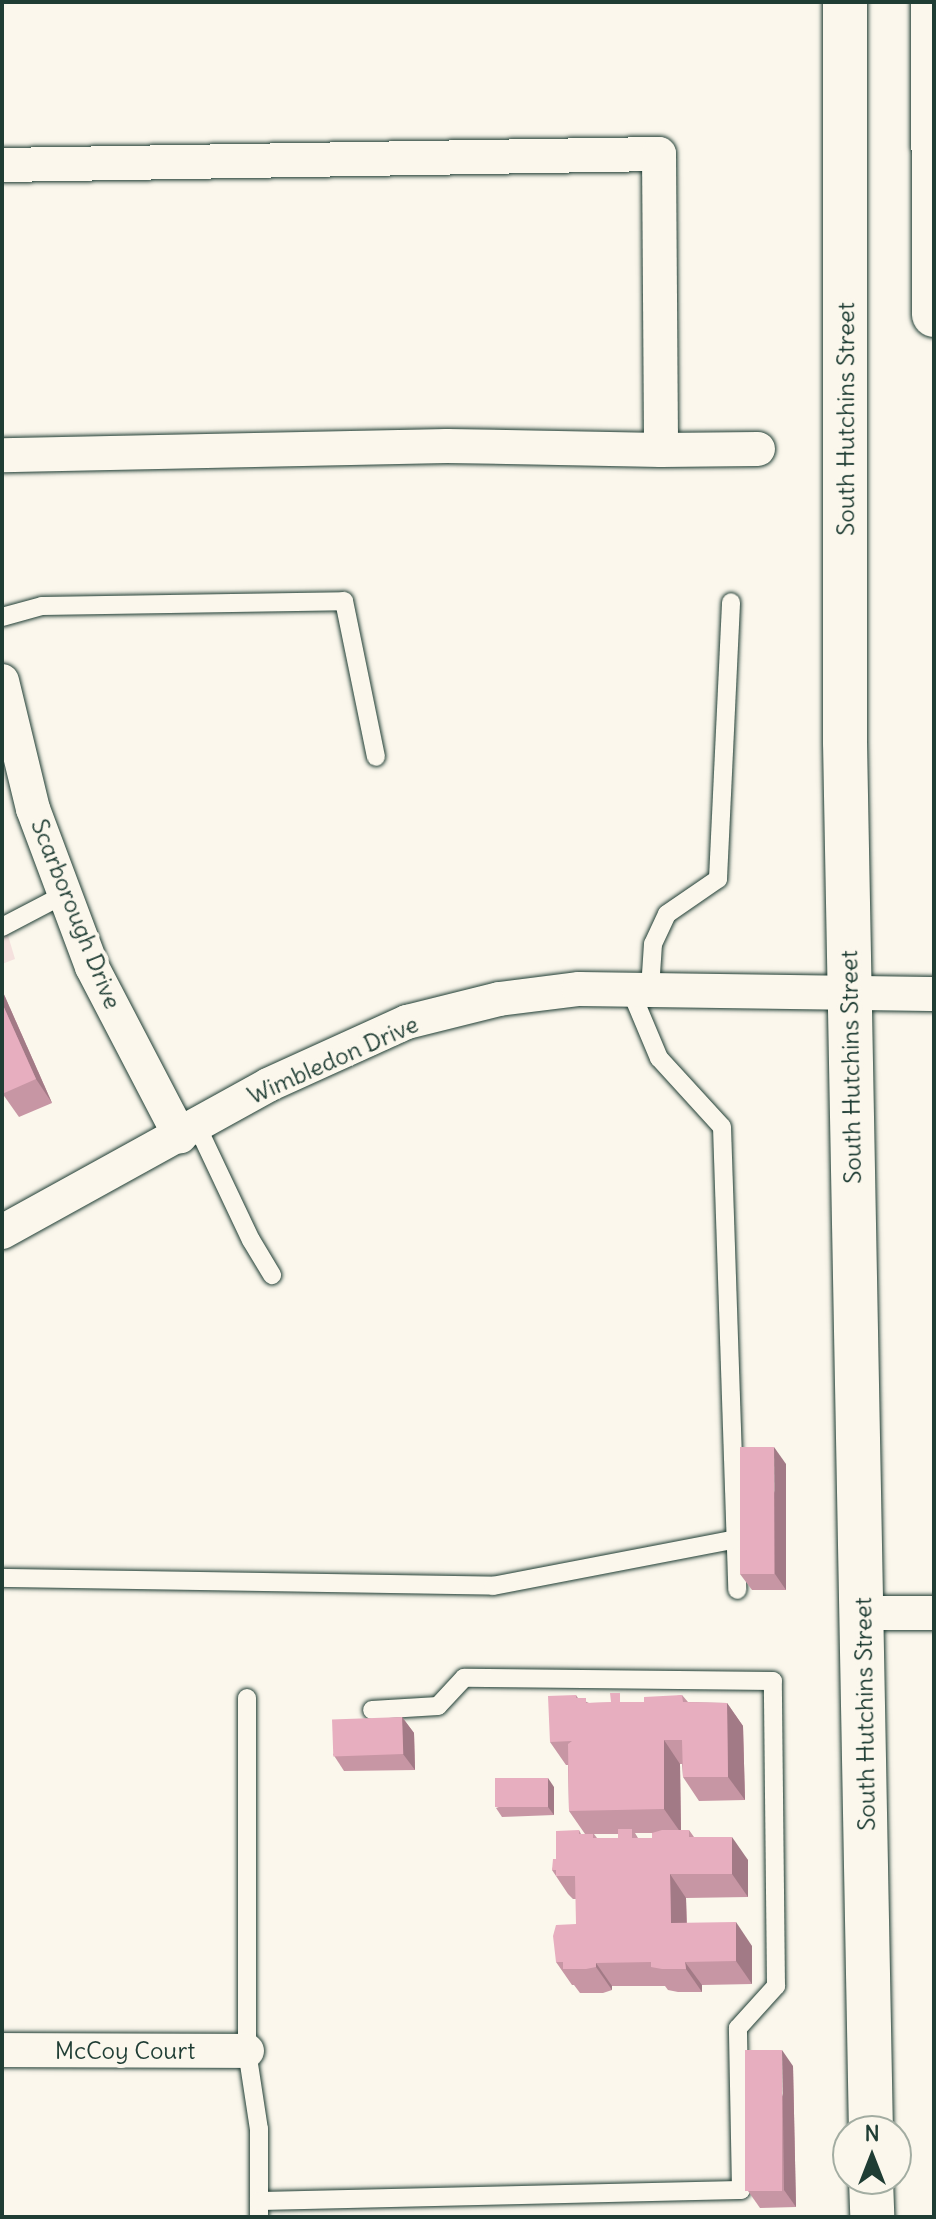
<!DOCTYPE html>
<html>
<head>
<meta charset="utf-8">
<style>
  body { margin:0 }
  #map { position:relative; width:936px; height:2219px; overflow:hidden; background:#fbf7ec; font-family:Delius,sans-serif }
  div>[style] { position:absolute }
  .built>* { inset:0; background:#f5e1de }
  .roads { filter:drop-shadow(0 0 2px #1f3d34) drop-shadow(0 0 2px #1f3d34) }
  .lane>* { height:18px; margin:-9px; padding:0 9px; transform-origin:9px; border-radius:9px; background:#fbf7ec }
  .street>* { height:34px; margin:-17px; padding:0 17px; transform-origin:17px; border-radius:17px; background:#fbf7ec }
  .primary>* { height:44px; margin:-22px; padding:0 22px; transform-origin:22px; border-radius:22px; background:#fbf7ec }
  .wall>* { inset:0; background:#c796a4 }
  .shaded-wall>* { inset:0; background:#a27a86 }
  .building>* { inset:0; background:#e7aebf; transform-origin:0 0 }
  span { translate:-50% -50%; white-space:nowrap; text-align:center; line-height:1.15; -webkit-text-stroke:8px #fbf7ec; paint-order:stroke }
  .street-label { font-size:24px; color:#1f3d34 }
  .frame { position:absolute; inset:0; border:4px solid #1f3d34; pointer-events:none }
  .north { position:absolute; left:832px; top:2115px; width:80px; height:80px; box-sizing:border-box; background:#fbf7ec; border:2px solid #a3ada2; border-radius:50%; rotate:0deg; font-size:22px; font-weight:700; line-height:32px; text-align:center; color:#1f3d34 }
  .north::after { content:''; display:block; margin:auto; width:28px; height:36px; background:#1f3d34; clip-path:polygon(50% 0,100% 100%,50% 72%,0 100%) }
</style>
</head>
<body>
<div id="map">
  <div class="built">
    <i style="clip-path:polygon(2px 915px,15px 959px,2px 964px)"></i>
  </div>
  <div class="roads">
    <div class="lane">
      <i style="left:2px;top:617px;width:41px;rotate:-15.4deg"></i>
      <i style="left:42px;top:606px;width:302px;rotate:-0.9deg"></i>
      <i style="left:344px;top:601px;width:159px;rotate:78.4deg"></i>
      <i style="left:2px;top:927px;width:71px;rotate:-27.6deg"></i>
      <i style="left:630px;top:989px;width:75px;rotate:67.2deg"></i>
      <i style="left:659px;top:1058px;width:93px;rotate:47.6deg"></i>
      <i style="left:722px;top:1127px;width:463px;rotate:88.1deg"></i>
      <i style="left:650px;top:989px;width:45px;rotate:-86.2deg"></i>
      <i style="left:653px;top:944px;width:33px;rotate:-65deg"></i>
      <i style="left:667px;top:914px;width:62px;rotate:-34.5deg"></i>
      <i style="left:718px;top:879px;width:277px;rotate:-87.3deg"></i>
      <i style="left:197px;top:1126px;width:126px;rotate:64.7deg"></i>
      <i style="left:251px;top:1240px;width:41px;rotate:59deg"></i>
      <i style="left:2px;top:1578px;width:491px;rotate:0.9deg"></i>
      <i style="left:493px;top:1586px;width:248px;rotate:-10.9deg"></i>
      <i style="left:247px;top:1698px;width:353px;rotate:90deg"></i>
      <i style="left:247px;top:2051px;width:79px;rotate:81.3deg"></i>
      <i style="left:259px;top:2129px;width:88px;rotate:90deg"></i>
      <i style="left:259px;top:2201px;width:482px;rotate:-1.3deg"></i>
      <i style="left:741px;top:2190px;width:162px;rotate:-91.1deg"></i>
      <i style="left:738px;top:2028px;width:57px;rotate:-47.9deg"></i>
      <i style="left:776px;top:1986px;width:305px;rotate:-90.6deg"></i>
      <i style="left:773px;top:1681px;width:309px;rotate:-179.4deg"></i>
      <i style="left:464px;top:1678px;width:38px;rotate:133deg"></i>
      <i style="left:438px;top:1706px;width:66px;rotate:176.5deg"></i>
    </div>
    <div class="street">
      <i style="left:2px;top:165px;width:657px;rotate:-0.96deg"></i>
      <i style="left:659px;top:154px;width:296px;rotate:89.6deg"></i>
      <i style="left:661px;top:450px;width:214px;rotate:-178.9deg"></i>
      <i style="left:447px;top:446px;width:445px;rotate:178.8deg"></i>
      <i style="left:661px;top:450px;width:97px;rotate:-0.6deg"></i>
      <i style="left:2px;top:681px;width:132px;rotate:76.4deg"></i>
      <i style="left:33px;top:809px;width:169px;rotate:69.5deg"></i>
      <i style="left:92px;top:967px;width:191px;rotate:62.5deg"></i>
      <i style="left:2px;top:1232px;width:304px;rotate:-28.9deg"></i>
      <i style="left:268px;top:1085px;width:153px;rotate:-24.4deg"></i>
      <i style="left:407px;top:1022px;width:95px;rotate:-14deg"></i>
      <i style="left:499px;top:999px;width:81px;rotate:-7.1deg"></i>
      <i style="left:579px;top:989px;width:355px;rotate:0.8deg"></i>
      <i style="left:863px;top:1613px;width:71px"></i>
      <i style="left:2px;top:2050px;width:245px;rotate:0.2deg"></i>
    </div>
    <div class="primary">
      <i style="left:845px;top:2px;width:740px;rotate:90deg"></i>
      <i style="left:845px;top:742px;width:1389px;rotate:88.93deg"></i>
      <i style="left:933px;top:2px;width:313px;rotate:89.8deg"></i>
      <i style="left:871px;top:2179px;width:38px;rotate:88deg"></i>
    </div>
  </div>
  <div class="wall">
    <i style="clip-path:polygon(2px 990px,52px 1103px,19px 1117px,2px 1093px)"></i>
    <i style="clip-path:polygon(786px 1464px,786px 1590px,752px 1590px,740px 1574px)"></i>
    <i style="clip-path:polygon(evenodd,576px 1695px,578px 1698px,589px 1703px,644px 1702px,682px 1695px,688px 1702px,727px 1703px,743px 1726px,745px 1800px,699px 1801px,683px 1777px,682px 1764px,680px 1764px,681px 1830px,689px 1830px,694px 1837px,748px 1860px,748px 1897px,686px 1898px,687px 1923px,752px 1946px,752px 1984px,702px 1985px,702px 1992px,678px 1992px,668px 1990px,665px 1986px,612px 1986px,612px 1990px,603px 1993px,580px 1993px,574px 1985px,572px 1985px,556px 1962px,576px 1924px,576px 1899px,573px 1899px,568px 1894px,552px 1870px,556px 1859px,579px 1830px,581px 1834px,585px 1834px,569px 1811px,568px 1765px,566px 1765px,550px 1742px,576px 1695px,635px 1833px,652px 1833px,652px 1838px,638px 1838px,635px 1833px,576px 1695px,594px 1834px,618px 1834px,618px 1838px,597px 1838px,594px 1834px)"></i>
    <i style="clip-path:polygon(402px 1717px,414px 1733px,415px 1770px,344px 1771px,333px 1754px)"></i>
    <i style="clip-path:polygon(554px 1787px,554px 1815px,502px 1817px,496px 1808px)"></i>
    <i style="clip-path:polygon(793px 2066px,796px 2207px,760px 2208px,748px 2191px)"></i>
  </div>
  <div class="shaded-wall">
    <i style="clip-path:polygon(2px 990px,52px 1103px,36px 1079px,2px 1003px)"></i>
    <i style="clip-path:polygon(774px 1447px,786px 1464px,786px 1590px,775px 1574px)"></i>
    <i style="clip-path:polygon(727px 1703px,743px 1726px,745px 1800px,728px 1777px)"></i>
    <i style="clip-path:polygon(402px 1717px,414px 1733px,415px 1770px,403px 1754px)"></i>
    <i style="clip-path:polygon(664px 1740px,680px 1764px,681px 1833px,664px 1809px)"></i>
    <i style="clip-path:polygon(548px 1778px,554px 1787px,554px 1815px,548px 1807px)"></i>
    <i style="clip-path:polygon(732px 1837px,748px 1860px,748px 1897px,732px 1874px)"></i>
    <i style="clip-path:polygon(670px 1874px,686px 1898px,687px 1946px,671px 1923px)"></i>
    <i style="clip-path:polygon(736px 1922px,752px 1946px,752px 1984px,736px 1961px)"></i>
    <i style="clip-path:polygon(685px 1962px,702px 1985px,702px 1992px,686px 1969px)"></i>
    <i style="clip-path:polygon(596px 1963px,612px 1986px,612px 1990px,596px 1967px)"></i>
    <i style="clip-path:polygon(782px 2050px,793px 2066px,796px 2207px,784px 2190px)"></i>
  </div>
  <div class="building">
    <i style="clip-path:polygon(2px 1003px,36px 1079px,2px 1094px)"></i>
    <i style="left:774px;top:1447px;width:127px;height:34px;rotate:90deg"></i>
    <i style="clip-path:polygon(610px 1693px,620px 1693px,620px 1702px,644px 1702px,644px 1697px,682px 1695px,683px 1702px,727px 1703px,728px 1777px,683px 1777px,682px 1740px,664px 1740px,664px 1809px,569px 1811px,568px 1744px,572px 1741px,550px 1742px,548px 1696px,576px 1695px,576px 1698px,586px 1698px,586px 1703px,611px 1702px)"></i>
    <i style="left:402px;top:1717px;width:37px;height:70px;rotate:88deg"></i>
    <i style="left:548px;top:1778px;width:29px;height:53px;rotate:90deg"></i>
    <i style="clip-path:polygon(618px 1829px,632px 1829px,632px 1838px,652px 1838px,652px 1833px,662px 1830px,689px 1830px,689px 1837px,732px 1837px,732px 1874px,670px 1874px,671px 1923px,736px 1922px,736px 1961px,685px 1962px,686px 1969px,662px 1969px,651px 1967px,651px 1962px,596px 1963px,596px 1967px,586px 1969px,563px 1969px,563px 1962px,556px 1962px,553px 1936px,556px 1925px,576px 1924px,575px 1876px,556px 1876px,556px 1870px,552px 1870px,553px 1859px,556px 1859px,556px 1831px,579px 1830px,579px 1834px,593px 1834px,593px 1838px,618px 1838px)"></i>
    <i style="left:745px;top:2050px;width:37px;height:141px"></i>
  </div>
  <div class="street-label">
    <span style="left:846px;top:419px;rotate:-90deg">South Hutchins Street</span>
    <span style="left:76px;top:914px;rotate:68deg">Scarborough Drive</span>
    <span style="left:333px;top:1060px;rotate:-24deg">Wimbledon Drive</span>
    <span style="left:851px;top:1067px;rotate:-91deg">South Hutchins Street</span>
    <span style="left:865px;top:1714px;rotate:-91deg">South Hutchins Street</span>
    <span style="left:125px;top:2051px">McCoy Court</span>
  </div>
  <div class="frame"></div>
  <div class="north">N</div>
</div>
</body>
</html>
